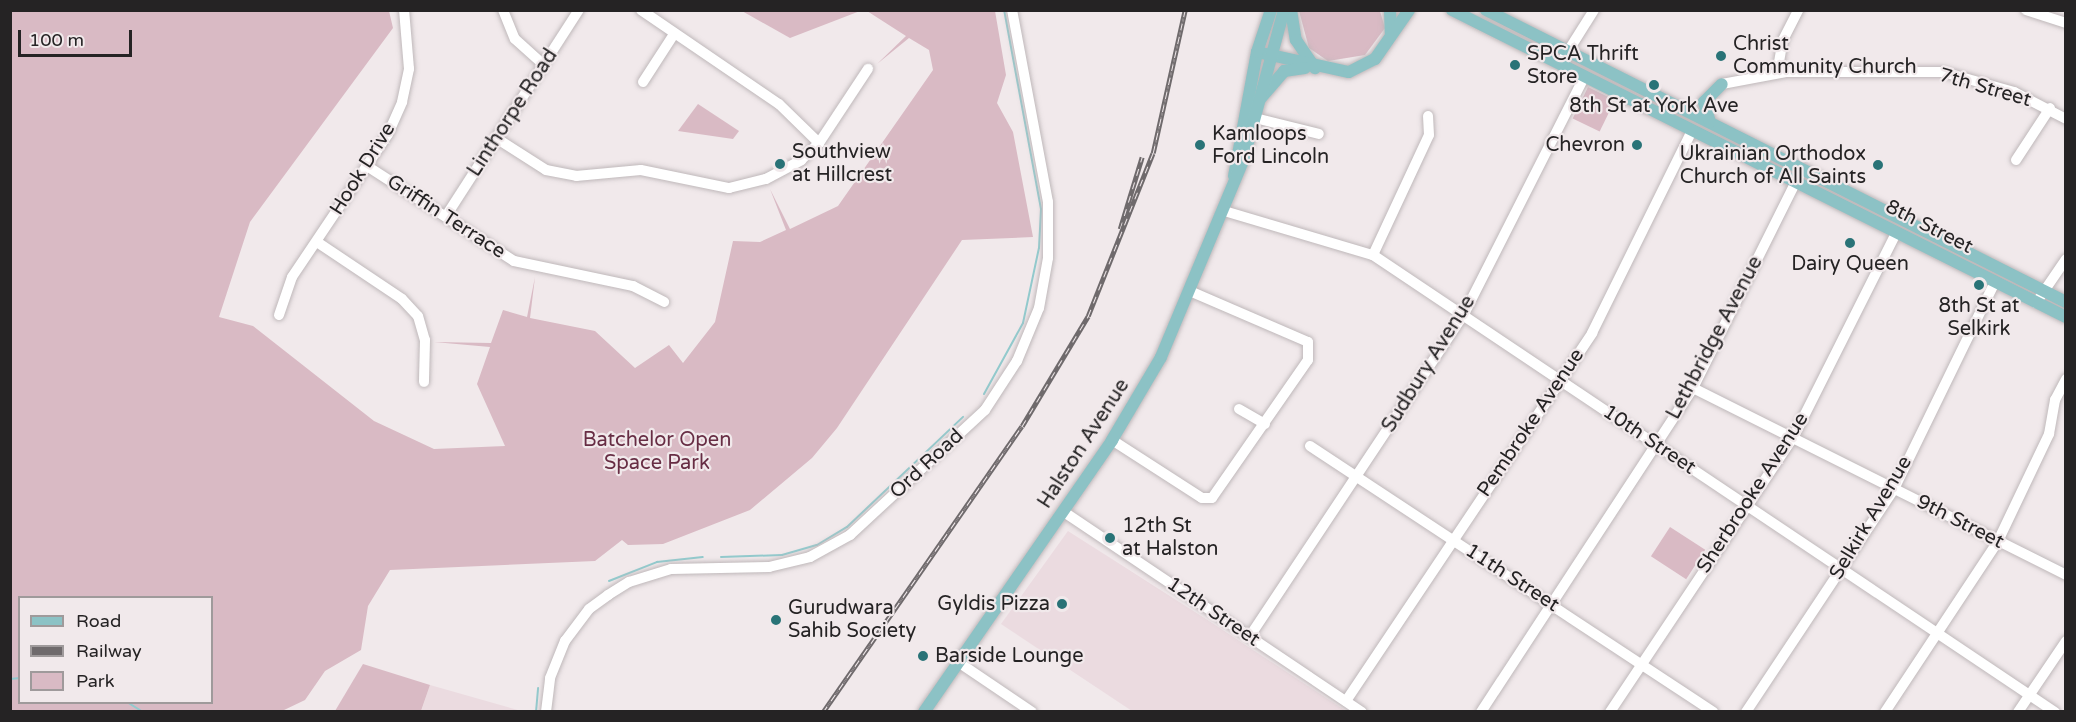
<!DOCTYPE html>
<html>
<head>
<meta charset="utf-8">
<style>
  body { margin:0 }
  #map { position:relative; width:2076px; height:722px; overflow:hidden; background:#f1e9eb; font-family:"Varela Round",sans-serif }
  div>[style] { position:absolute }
  .built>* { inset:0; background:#ebdbe0 }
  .green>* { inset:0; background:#d9bac4; transform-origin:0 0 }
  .stream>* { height:2px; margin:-1px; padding:0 1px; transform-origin:1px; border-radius:1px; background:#92cacd }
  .roads { filter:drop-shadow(0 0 2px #bfb8ba) drop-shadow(0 0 2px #bfb8ba) }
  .minor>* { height:10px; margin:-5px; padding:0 5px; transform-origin:5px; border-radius:5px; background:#fff }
  .major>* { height:12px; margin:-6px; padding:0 6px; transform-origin:6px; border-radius:6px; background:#8cc2c5 }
  .rail>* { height:4.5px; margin-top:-2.25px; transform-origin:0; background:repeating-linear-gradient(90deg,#f1e9eb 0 7px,#6f6a6c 0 14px); box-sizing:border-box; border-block:2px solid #6f6a6c }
  .dots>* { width:16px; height:16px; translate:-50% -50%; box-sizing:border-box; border:3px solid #f1e9eb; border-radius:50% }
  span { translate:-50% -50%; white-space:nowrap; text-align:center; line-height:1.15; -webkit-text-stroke:4.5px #f1e9eb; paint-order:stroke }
  .poi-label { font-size:20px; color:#252324 }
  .left { translate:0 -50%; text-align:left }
  .right { translate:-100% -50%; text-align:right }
  .street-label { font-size:20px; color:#252324 }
  .park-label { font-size:20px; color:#672d44 }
  .frame { position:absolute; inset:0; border:12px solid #252324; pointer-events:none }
  .legend { position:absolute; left:18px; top:596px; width:195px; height:108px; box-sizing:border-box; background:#f1e9eb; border:2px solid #9f9a9b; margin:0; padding:8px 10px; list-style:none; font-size:18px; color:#252324 }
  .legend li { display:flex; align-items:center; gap:12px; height:30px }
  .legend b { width:30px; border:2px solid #9f9a9b }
  .scale { position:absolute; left:18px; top:30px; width:114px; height:27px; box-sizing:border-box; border:3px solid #252324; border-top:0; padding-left:8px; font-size:18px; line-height:21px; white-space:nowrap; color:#252324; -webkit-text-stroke:4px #f1e9eb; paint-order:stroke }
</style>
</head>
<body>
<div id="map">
  <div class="built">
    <i style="clip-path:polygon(1068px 531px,1209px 621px,1346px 711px,1132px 711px,1001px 624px)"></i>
    <i style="clip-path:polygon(430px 685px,521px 711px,421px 712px)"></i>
  </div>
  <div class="green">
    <i style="clip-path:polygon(evenodd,10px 11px,389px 11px,393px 28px,250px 222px,219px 317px,253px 326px,374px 421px,434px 449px,505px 446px,477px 384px,490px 347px,434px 342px,491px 343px,503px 310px,527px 317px,535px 277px,530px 318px,595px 331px,635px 368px,669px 345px,683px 363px,715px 322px,733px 241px,760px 242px,786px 230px,770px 189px,790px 229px,838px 206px,933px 70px,929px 50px,909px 38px,877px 64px,906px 36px,867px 11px,995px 11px,1006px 75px,997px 103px,1013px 132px,1033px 237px,962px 240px,837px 428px,812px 458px,750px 510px,663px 544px,628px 545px,622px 540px,595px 561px,390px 570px,368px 606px,361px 650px,325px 671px,305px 700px,282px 711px,11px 711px,10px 11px,20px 598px,212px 598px,212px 702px,20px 702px,20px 598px)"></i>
    <i style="clip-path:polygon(742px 11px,860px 11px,790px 38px)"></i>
    <i style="clip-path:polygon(1299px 11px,1380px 11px,1385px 28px,1365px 55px,1328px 61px,1309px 48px)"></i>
    <i style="left:1588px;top:87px;width:30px;height:35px;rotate:26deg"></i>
    <i style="clip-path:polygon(698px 104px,739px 131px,733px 139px,678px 131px)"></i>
    <i style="left:1670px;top:527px;width:42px;height:35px;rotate:33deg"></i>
    <i style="clip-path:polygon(363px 664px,430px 685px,421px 711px,335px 711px)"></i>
  </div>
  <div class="stream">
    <i style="left:984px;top:394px;width:81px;rotate:-61.2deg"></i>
    <i style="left:1023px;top:323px;width:77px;rotate:-78deg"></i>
    <i style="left:1039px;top:248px;width:39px;rotate:-87deg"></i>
    <i style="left:1041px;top:209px;width:202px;rotate:-100.5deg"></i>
    <i style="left:721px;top:557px;width:61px;rotate:-1.9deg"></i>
    <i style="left:782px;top:555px;width:36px;rotate:-16deg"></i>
    <i style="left:817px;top:545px;width:35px;rotate:-31deg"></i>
    <i style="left:847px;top:527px;width:160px;rotate:-43.5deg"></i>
    <i style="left:609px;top:581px;width:52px;rotate:-21.6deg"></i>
    <i style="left:657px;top:562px;width:46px;rotate:-6.2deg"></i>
    <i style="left:10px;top:679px;width:10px;rotate:-6deg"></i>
    <i style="left:127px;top:702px;width:19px;rotate:32deg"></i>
    <i style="left:536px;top:712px;width:24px;rotate:-85deg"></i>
  </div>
  <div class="roads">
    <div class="minor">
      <i style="left:503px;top:10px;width:31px;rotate:68deg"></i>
      <i style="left:515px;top:39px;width:39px;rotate:42deg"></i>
      <i style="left:641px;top:10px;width:167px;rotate:34.3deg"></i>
      <i style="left:779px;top:104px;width:56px;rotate:44.3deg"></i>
      <i style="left:2026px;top:10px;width:42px;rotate:18deg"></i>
      <i style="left:1560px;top:64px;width:64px;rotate:-57.8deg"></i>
      <i style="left:1786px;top:72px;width:12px;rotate:-125deg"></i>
      <i style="left:1779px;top:62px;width:22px;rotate:-80deg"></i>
      <i style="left:1783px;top:40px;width:34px;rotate:-63deg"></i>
      <i style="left:643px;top:82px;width:57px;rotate:-57.1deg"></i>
      <i style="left:1722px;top:84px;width:65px;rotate:-10.6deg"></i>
      <i style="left:1786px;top:72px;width:157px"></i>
      <i style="left:1943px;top:72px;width:74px;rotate:15.7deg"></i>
      <i style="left:2014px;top:92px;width:59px;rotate:27.4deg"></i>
      <i style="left:1247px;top:116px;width:74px;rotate:14deg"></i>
      <i style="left:496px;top:138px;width:59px;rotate:32.6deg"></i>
      <i style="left:546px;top:170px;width:31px;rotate:11deg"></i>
      <i style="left:576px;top:176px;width:65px;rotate:-5.3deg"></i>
      <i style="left:641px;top:170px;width:90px;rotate:11.6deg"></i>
      <i style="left:729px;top:188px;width:38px;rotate:-14deg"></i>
      <i style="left:766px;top:179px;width:40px;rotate:-28deg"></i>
      <i style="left:801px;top:160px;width:25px;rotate:-43deg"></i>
      <i style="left:819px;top:143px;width:89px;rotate:-56.5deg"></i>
      <i style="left:2016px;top:160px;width:62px;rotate:-56.8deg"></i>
      <i style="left:367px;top:166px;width:175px;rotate:32.9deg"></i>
      <i style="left:514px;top:261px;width:122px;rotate:11.9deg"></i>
      <i style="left:633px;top:286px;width:35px;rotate:27deg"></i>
      <i style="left:1224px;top:211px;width:155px;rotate:16.5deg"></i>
      <i style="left:1373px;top:255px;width:821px;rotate:33.83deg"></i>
      <i style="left:446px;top:216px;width:245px;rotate:-57.2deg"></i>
      <i style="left:317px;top:242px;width:102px;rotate:33.8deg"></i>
      <i style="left:402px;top:299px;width:23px;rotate:47deg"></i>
      <i style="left:418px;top:316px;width:25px;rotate:74deg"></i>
      <i style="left:425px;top:340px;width:42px;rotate:91.4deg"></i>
      <i style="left:1373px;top:255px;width:132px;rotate:-65deg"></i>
      <i style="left:1429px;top:135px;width:19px;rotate:-93deg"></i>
      <i style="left:2036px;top:303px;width:53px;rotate:-55.7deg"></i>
      <i style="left:279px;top:315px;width:40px;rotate:-71.1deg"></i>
      <i style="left:292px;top:277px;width:172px;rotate:-56.1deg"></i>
      <i style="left:388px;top:134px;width:35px;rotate:-66deg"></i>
      <i style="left:402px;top:102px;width:34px;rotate:-78deg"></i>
      <i style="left:409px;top:69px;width:59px;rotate:-94.8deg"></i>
      <i style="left:1693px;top:388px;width:417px;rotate:26.6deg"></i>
      <i style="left:1239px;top:409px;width:30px;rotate:30deg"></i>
      <i style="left:1112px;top:440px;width:107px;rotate:32.8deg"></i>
      <i style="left:1202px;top:498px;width:10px"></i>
      <i style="left:1212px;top:498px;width:168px;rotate:-55.2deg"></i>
      <i style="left:1308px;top:360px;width:18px;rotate:-90deg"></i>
      <i style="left:1308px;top:342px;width:126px;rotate:-156.7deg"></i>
      <i style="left:1310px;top:446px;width:483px;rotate:33.4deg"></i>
      <i style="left:1064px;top:512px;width:359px;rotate:33.9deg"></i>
      <i style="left:1250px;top:636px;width:384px;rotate:-56.4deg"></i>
      <i style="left:1463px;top:316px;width:268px;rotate:-63.1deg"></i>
      <i style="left:958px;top:662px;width:89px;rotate:34deg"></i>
      <i style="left:1346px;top:701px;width:443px;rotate:-56.2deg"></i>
      <i style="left:1592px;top:333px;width:225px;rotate:-63.7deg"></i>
      <i style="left:546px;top:712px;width:34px;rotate:-83deg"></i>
      <i style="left:550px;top:678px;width:40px;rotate:-68deg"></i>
      <i style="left:565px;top:641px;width:40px;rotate:-53deg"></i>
      <i style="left:589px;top:609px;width:24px;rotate:-36deg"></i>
      <i style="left:608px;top:595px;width:25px;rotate:-32deg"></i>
      <i style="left:629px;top:582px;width:44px;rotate:-17.2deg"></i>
      <i style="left:671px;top:569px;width:98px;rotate:-1.2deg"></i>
      <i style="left:769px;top:567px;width:42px;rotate:-13.7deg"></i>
      <i style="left:810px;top:557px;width:46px;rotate:-28.8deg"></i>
      <i style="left:850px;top:535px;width:184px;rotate:-42.8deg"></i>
      <i style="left:985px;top:410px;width:59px;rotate:-56.9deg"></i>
      <i style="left:1017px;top:361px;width:57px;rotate:-67.5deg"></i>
      <i style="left:1039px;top:308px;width:51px;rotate:-79.8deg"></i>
      <i style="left:1048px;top:258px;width:56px;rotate:-90deg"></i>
      <i style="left:1048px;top:202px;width:195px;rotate:-100.6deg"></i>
      <i style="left:1481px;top:712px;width:387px;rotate:-56.8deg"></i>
      <i style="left:1693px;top:388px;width:245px;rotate:-63.5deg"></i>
      <i style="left:1610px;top:712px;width:329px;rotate:-56.3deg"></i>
      <i style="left:1793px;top:438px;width:229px;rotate:-63.3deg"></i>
      <i style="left:1746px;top:712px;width:268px;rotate:-56.4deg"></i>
      <i style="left:1894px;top:489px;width:230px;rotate:-64deg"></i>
      <i style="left:1885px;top:712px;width:205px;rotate:-56.5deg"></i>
      <i style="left:1998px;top:541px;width:119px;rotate:-64.5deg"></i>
      <i style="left:2049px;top:434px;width:35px;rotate:-80deg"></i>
      <i style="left:2055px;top:400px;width:24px;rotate:-62deg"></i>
      <i style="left:2018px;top:712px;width:86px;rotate:-55.9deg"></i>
    </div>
    <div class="major">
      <i style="left:1291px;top:10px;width:30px;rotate:81deg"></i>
      <i style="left:1296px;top:40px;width:34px;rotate:56deg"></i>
      <i style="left:1390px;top:10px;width:23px;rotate:88deg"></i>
      <i style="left:1452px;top:10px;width:686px;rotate:26.57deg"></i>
      <i style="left:1486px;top:10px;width:649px;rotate:26.72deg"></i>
      <i style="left:1257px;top:52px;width:94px;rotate:12.3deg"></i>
      <i style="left:1349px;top:72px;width:29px;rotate:-27deg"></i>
      <i style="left:1375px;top:59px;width:60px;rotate:-55.2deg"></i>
      <i style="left:1260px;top:99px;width:37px;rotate:-49deg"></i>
      <i style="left:1284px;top:71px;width:21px;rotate:-8deg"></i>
      <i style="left:1710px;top:122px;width:21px;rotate:-107deg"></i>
      <i style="left:1704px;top:102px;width:25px;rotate:-45deg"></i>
      <i style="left:1234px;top:176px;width:126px;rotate:-79.5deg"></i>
      <i style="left:1257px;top:52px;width:44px;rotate:-71.6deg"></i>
      <i style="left:924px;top:712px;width:331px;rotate:-55.3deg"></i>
      <i style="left:1112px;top:440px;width:96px;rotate:-59.4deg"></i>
      <i style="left:1161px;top:357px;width:212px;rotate:-67.3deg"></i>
      <i style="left:1243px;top:161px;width:156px;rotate:-74.8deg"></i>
    </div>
  </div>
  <div class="rail">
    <i style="left:1120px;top:229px;width:75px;rotate:-73deg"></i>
    <i style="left:823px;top:712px;width:348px;rotate:-55.2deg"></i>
    <i style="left:1022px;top:426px;width:128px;rotate:-59deg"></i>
    <i style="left:1088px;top:316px;width:175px;rotate:-68.3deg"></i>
    <i style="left:1153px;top:153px;width:147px;rotate:-77.4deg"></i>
  </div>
  <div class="dots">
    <i style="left:1721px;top:56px;background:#297377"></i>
    <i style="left:1515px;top:65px;background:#297377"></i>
    <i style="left:1654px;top:85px;background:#297377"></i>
    <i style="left:1200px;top:145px;background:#297377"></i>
    <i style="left:1637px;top:145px;background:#297377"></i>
    <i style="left:780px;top:164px;background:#297377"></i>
    <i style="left:1878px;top:165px;background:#297377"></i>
    <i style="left:1850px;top:243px;background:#297377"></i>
    <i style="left:1979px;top:285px;background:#297377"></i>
    <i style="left:1110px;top:538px;background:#297377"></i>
    <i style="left:1062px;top:604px;background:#297377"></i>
    <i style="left:776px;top:620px;background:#297377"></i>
    <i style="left:923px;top:656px;background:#297377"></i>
  </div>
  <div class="poi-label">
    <span class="left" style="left:1733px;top:56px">Christ<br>Community Church</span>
    <span class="left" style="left:1527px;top:66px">SPCA Thrift<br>Store</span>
    <span style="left:1654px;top:106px">8th St at York Ave</span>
    <span class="left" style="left:1212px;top:146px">Kamloops<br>Ford Lincoln</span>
    <span class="right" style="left:1625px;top:145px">Chevron</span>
    <span class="left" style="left:792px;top:164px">Southview<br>at Hillcrest</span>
    <span class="right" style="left:1866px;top:166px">Ukrainian Orthodox<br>Church of All Saints</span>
    <span style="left:1850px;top:264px">Dairy Queen</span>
    <span style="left:1979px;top:318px">8th St at<br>Selkirk</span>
    <span class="left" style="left:1122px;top:538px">12th St<br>at Halston</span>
    <span class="right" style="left:1050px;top:604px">Gyldis Pizza</span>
    <span class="left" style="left:788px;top:620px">Gurudwara<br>Sahib Society</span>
    <span class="left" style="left:935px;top:656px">Barside Lounge</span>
  </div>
  <div class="street-label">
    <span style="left:1985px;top:88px;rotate:16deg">7th Street</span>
    <span style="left:513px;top:113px;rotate:-57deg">Linthorpe Road</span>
    <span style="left:363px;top:169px;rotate:-58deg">Hook Drive</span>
    <span style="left:446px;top:217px;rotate:33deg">Griffin Terrace</span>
    <span style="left:1929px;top:227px;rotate:27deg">8th Street</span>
    <span style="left:1715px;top:338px;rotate:-62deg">Lethbridge Avenue</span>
    <span style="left:1429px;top:364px;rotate:-58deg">Sudbury Avenue</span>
    <span style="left:1531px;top:423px;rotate:-56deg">Pembroke Avenue</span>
    <span style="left:1649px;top:440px;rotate:34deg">10th Street</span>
    <span style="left:1084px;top:444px;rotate:-57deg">Halston Avenue</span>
    <span style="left:927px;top:464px;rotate:-43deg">Ord Road</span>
    <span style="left:1753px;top:493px;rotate:-57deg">Sherbrooke Avenue</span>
    <span style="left:1871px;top:518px;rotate:-59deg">Selkirk Avenue</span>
    <span style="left:1960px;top:522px;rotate:27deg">9th Street</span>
    <span style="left:1512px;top:578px;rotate:33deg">11th Street</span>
    <span style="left:1213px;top:612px;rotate:34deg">12th Street</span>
  </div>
  <div class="park-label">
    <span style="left:657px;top:452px">Batchelor Open<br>Space Park</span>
  </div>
  <div class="frame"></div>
  <ul class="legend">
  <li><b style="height:8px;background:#8cc2c5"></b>Road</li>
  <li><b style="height:8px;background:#6f6a6c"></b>Railway</li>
  <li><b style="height:16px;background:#d9bac4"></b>Park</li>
  </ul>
  <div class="scale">100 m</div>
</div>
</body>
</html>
